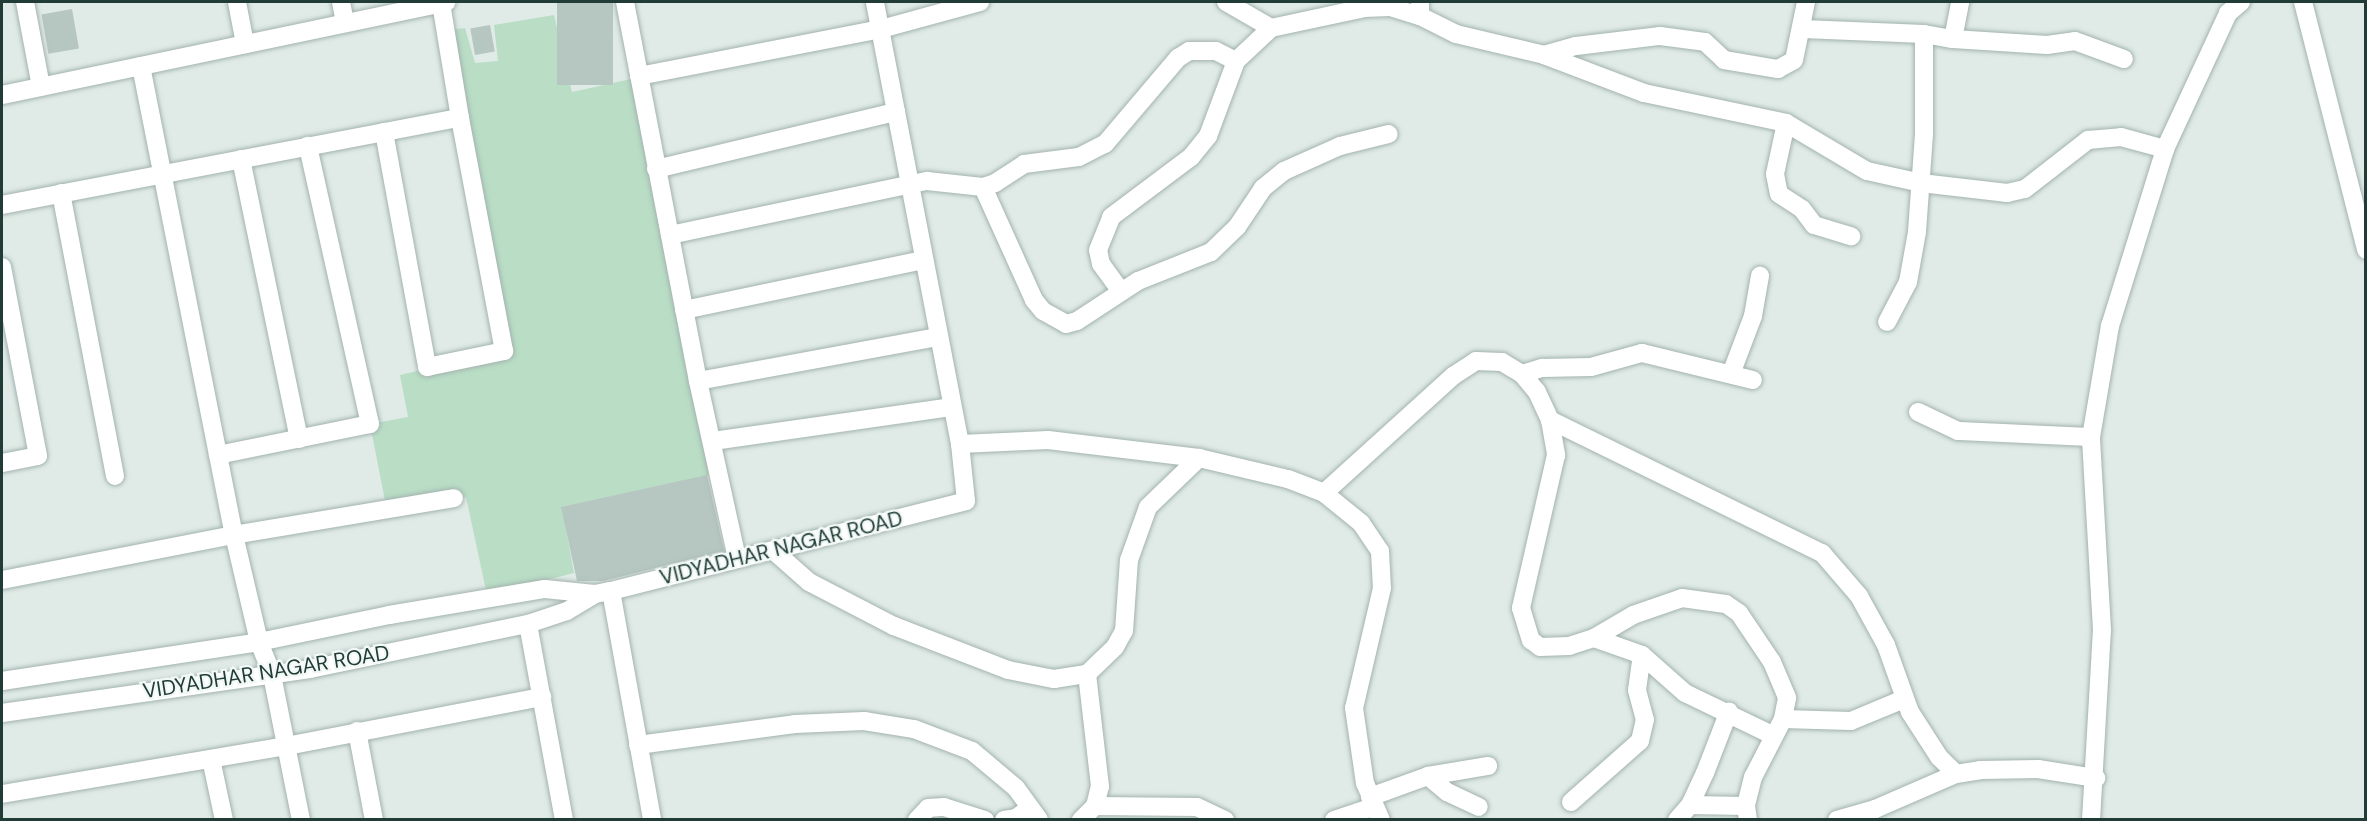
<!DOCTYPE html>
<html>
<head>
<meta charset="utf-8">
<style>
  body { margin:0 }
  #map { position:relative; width:2367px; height:821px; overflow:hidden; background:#e0ebe7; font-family:"DM Sans",sans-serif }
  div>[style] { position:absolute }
  .green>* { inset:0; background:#b9ddc5 }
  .building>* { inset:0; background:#b6c6c0; transform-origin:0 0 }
  .roads { filter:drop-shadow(0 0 2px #a3b3af) drop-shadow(0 0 2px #a3b3af) }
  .minor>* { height:18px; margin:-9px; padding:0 9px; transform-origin:9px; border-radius:9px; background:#fff }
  span { translate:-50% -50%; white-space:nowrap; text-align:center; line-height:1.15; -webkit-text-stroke:4.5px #f1f8f5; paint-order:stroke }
  .street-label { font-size:21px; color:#213c37 }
  .frame { position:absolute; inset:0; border:3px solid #213c37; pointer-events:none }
</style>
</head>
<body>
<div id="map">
  <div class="green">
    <i style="clip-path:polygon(554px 15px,572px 92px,631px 79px,715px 474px,562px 507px,574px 573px,487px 595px,466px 497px,387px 511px,370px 424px,408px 417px,400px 375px,507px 350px,448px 30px,465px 28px,475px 63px,498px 61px,494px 25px)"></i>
  </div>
  <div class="building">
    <i style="left:557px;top:2px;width:56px;height:83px"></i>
    <i style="left:72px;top:9px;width:40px;height:31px;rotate:80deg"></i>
    <i style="left:490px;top:25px;width:27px;height:20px;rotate:80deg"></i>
    <i style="clip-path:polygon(707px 475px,724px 551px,603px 581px,577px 581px,561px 507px)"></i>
  </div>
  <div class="roads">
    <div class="minor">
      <i style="left:25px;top:2px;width:86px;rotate:79.3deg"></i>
      <i style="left:237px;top:2px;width:43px;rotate:79.2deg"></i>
      <i style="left:341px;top:2px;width:21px;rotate:79deg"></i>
      <i style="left:625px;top:2px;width:386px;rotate:79.1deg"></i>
      <i style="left:698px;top:381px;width:182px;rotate:77.6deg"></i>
      <i style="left:1226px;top:2px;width:52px;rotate:30deg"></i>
      <i style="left:2303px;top:2px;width:256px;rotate:75.7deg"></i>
      <i style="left:1420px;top:16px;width:40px;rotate:26.6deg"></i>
      <i style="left:1456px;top:34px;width:90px;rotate:13.4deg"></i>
      <i style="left:1544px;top:55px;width:107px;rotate:20.8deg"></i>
      <i style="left:1644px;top:93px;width:145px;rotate:11.9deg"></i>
      <i style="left:1786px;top:123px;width:94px;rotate:30.7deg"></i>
      <i style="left:1867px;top:171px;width:55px;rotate:12.5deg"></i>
      <i style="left:1921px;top:183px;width:87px;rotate:6.6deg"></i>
      <i style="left:2007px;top:193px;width:18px;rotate:-13deg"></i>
      <i style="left:2025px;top:189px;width:80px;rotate:-37.9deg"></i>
      <i style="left:2088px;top:140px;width:33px;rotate:-5deg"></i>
      <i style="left:2121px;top:137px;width:46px;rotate:15.3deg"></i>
      <i style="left:1803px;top:29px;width:121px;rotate:2.4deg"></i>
      <i style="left:1924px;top:34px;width:100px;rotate:90deg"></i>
      <i style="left:1924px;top:134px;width:98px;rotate:94.1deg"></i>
      <i style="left:1917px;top:232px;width:51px;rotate:100.2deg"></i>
      <i style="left:1908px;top:282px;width:45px;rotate:117.7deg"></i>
      <i style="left:1924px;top:34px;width:29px;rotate:10deg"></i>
      <i style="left:1953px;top:39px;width:38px;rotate:-79deg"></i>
      <i style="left:1953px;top:39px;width:94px;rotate:3.7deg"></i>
      <i style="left:2047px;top:45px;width:28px;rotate:-8deg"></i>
      <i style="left:2075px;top:41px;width:52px;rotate:20.2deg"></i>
      <i style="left:1544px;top:55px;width:33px;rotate:-16deg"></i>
      <i style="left:1576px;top:46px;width:85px;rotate:-6.8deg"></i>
      <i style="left:1660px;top:36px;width:45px;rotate:7.6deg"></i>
      <i style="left:1705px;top:42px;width:26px;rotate:43deg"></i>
      <i style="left:1724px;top:60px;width:55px;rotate:9.5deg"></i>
      <i style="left:1778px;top:69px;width:18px;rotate:-29deg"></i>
      <i style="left:1794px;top:60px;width:59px;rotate:-78.3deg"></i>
      <i style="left:141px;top:66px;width:478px;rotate:78.8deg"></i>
      <i style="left:234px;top:535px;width:110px;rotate:76.8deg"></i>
      <i style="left:259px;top:642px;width:35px;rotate:68deg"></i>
      <i style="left:272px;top:675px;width:148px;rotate:78.7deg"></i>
      <i style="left:639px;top:76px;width:247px;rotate:-11deg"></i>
      <i style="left:881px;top:29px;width:103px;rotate:-15.3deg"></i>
      <i style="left:2px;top:95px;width:454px;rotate:-11.8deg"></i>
      <i style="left:1786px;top:123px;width:52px;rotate:102.2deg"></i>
      <i style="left:1775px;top:174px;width:20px;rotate:79deg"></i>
      <i style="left:1779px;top:194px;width:27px;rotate:33deg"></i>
      <i style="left:1802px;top:209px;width:20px;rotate:53deg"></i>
      <i style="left:1814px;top:225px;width:39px;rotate:17deg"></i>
      <i style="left:384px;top:132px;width:239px;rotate:79.6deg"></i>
      <i style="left:427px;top:367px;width:79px;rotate:-11.7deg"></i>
      <i style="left:504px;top:351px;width:237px;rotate:-100.7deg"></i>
      <i style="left:241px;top:159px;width:286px;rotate:78.3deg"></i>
      <i style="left:656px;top:169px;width:247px;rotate:-13.4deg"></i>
      <i style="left:983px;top:187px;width:124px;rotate:65.7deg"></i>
      <i style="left:1034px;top:300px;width:14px;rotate:51deg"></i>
      <i style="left:1043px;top:311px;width:26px;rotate:29deg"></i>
      <i style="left:1066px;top:324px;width:11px;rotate:-15deg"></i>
      <i style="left:1077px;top:321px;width:73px;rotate:-33.3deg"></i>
      <i style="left:1138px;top:281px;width:79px;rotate:-21.7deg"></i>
      <i style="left:1211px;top:252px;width:36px;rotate:-44deg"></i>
      <i style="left:1237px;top:227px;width:47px;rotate:-56.3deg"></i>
      <i style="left:1263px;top:188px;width:27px;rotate:-39deg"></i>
      <i style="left:1284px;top:171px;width:61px;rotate:-24.1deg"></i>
      <i style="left:1340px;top:146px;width:50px;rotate:-13.8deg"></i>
      <i style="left:61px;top:193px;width:288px;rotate:79.2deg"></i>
      <i style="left:2px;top:205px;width:466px;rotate:-10.8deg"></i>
      <i style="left:460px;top:118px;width:117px;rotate:-99.4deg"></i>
      <i style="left:670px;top:235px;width:263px;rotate:-11.9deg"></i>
      <i style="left:927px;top:181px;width:56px;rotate:6.1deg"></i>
      <i style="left:983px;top:187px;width:13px;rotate:-18deg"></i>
      <i style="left:995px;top:183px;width:35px;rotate:-33deg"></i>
      <i style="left:1024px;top:164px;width:55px;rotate:-7.3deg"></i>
      <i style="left:1079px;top:157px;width:29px;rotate:-27deg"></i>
      <i style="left:1105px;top:144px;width:113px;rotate:-49.7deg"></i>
      <i style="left:1178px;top:58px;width:13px;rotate:-32deg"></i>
      <i style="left:1189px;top:51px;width:27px"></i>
      <i style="left:1216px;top:51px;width:22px;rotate:27deg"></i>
      <i style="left:2px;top:267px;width:192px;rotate:79.2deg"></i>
      <i style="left:38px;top:456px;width:37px;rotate:169deg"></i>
      <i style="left:1120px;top:290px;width:32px;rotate:-126deg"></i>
      <i style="left:1101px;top:264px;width:14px;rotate:-102deg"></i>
      <i style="left:1098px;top:250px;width:35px;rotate:-68deg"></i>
      <i style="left:1111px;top:217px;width:100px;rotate:-36.9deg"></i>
      <i style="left:1191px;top:157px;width:27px;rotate:-51deg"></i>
      <i style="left:1208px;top:136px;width:80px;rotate:-69.5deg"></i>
      <i style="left:1236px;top:61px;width:48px;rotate:-43.3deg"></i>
      <i style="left:1271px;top:28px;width:95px;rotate:-12.1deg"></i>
      <i style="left:1364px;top:8px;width:26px;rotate:-2deg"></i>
      <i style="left:1390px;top:7px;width:31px;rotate:17deg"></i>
      <i style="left:1420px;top:16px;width:14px;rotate:-90deg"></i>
      <i style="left:684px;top:310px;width:245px;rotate:-11.8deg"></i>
      <i style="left:1522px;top:374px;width:21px;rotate:-17deg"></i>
      <i style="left:1542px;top:368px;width:49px;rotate:-1.2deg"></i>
      <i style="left:1591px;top:367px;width:53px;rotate:-15.4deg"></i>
      <i style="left:1642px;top:353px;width:114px;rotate:13.7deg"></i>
      <i style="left:1731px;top:374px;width:62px;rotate:-69.2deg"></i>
      <i style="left:1753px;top:316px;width:41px;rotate:-80.1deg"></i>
      <i style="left:698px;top:381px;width:244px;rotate:-10.4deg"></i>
      <i style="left:1918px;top:412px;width:44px;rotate:25.4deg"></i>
      <i style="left:1958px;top:431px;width:133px;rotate:2.6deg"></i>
      <i style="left:1550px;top:420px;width:303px;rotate:26.1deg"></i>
      <i style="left:1822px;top:553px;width:57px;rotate:49.3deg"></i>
      <i style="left:1859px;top:596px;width:56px;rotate:61.1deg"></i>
      <i style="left:1886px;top:645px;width:71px;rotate:70.3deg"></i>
      <i style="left:1910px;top:712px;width:54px;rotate:57.2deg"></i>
      <i style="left:1939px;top:757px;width:24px;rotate:45deg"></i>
      <i style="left:713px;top:441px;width:240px;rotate:-8.1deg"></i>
      <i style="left:960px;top:444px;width:88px;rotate:-2.6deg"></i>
      <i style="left:1048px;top:440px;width:152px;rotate:6.8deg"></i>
      <i style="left:1199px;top:458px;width:91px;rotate:13.3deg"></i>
      <i style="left:1288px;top:479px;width:39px;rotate:21deg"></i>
      <i style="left:1324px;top:493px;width:48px;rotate:39deg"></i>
      <i style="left:1361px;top:523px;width:34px;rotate:56deg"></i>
      <i style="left:1380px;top:551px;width:37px;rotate:87deg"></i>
      <i style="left:1382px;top:588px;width:123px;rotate:103.1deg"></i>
      <i style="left:1354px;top:708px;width:76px;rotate:81.7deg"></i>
      <i style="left:1365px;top:783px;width:40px;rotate:66.6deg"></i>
      <i style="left:218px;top:455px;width:155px;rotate:-11.5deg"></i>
      <i style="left:370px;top:424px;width:285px;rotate:-102.6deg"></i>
      <i style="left:1324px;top:493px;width:174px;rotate:-42.2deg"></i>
      <i style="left:1453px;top:376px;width:27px;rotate:-33deg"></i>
      <i style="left:1476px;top:361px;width:26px;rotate:2deg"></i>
      <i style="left:1502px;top:362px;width:23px;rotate:31deg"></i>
      <i style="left:1522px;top:374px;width:23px;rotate:50deg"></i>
      <i style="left:1537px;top:392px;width:31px;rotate:65deg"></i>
      <i style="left:1550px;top:420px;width:36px;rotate:80deg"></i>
      <i style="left:1556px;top:455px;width:157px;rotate:102.9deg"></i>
      <i style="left:1521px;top:608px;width:34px;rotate:73deg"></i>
      <i style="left:1531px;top:640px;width:11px;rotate:38deg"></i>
      <i style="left:1540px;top:647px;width:29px;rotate:-2deg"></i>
      <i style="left:1569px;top:646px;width:26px;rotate:-18deg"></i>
      <i style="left:1594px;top:638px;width:45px;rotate:-30.5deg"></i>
      <i style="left:1633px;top:615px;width:52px;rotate:-19.1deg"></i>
      <i style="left:1682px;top:598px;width:44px;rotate:7.8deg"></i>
      <i style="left:1726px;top:604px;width:16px;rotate:35deg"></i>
      <i style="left:1739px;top:613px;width:59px;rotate:56deg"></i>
      <i style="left:1772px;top:662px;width:39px;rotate:67deg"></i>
      <i style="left:1787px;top:698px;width:21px;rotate:101deg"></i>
      <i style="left:1783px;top:719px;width:65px;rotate:117.3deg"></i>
      <i style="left:1753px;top:777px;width:30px;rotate:104deg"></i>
      <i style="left:1746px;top:806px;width:14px;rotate:82deg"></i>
      <i style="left:775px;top:552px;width:45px;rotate:41.4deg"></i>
      <i style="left:809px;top:582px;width:96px;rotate:27.4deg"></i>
      <i style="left:894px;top:626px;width:122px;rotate:21.1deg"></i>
      <i style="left:1008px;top:670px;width:47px;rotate:11.1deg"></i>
      <i style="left:1054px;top:679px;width:33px;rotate:-9deg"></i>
      <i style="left:1087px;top:674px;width:113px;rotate:83.4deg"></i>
      <i style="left:1100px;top:786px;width:21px;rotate:104deg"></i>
      <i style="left:1095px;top:806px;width:20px;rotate:135deg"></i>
      <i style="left:2px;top:580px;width:236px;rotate:-11deg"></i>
      <i style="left:234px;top:535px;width:223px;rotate:-9.5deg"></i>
      <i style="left:611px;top:591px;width:233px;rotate:79.8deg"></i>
      <i style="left:528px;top:624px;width:199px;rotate:79.6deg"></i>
      <i style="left:1594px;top:638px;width:51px;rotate:19.5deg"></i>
      <i style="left:1642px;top:655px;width:57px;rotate:41.5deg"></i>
      <i style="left:1685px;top:693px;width:97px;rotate:25.8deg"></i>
      <i style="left:1087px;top:674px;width:39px;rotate:-44deg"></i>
      <i style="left:1115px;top:647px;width:18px;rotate:-61deg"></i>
      <i style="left:1124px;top:631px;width:71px;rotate:-86deg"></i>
      <i style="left:1129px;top:560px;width:56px;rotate:-70.3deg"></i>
      <i style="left:1148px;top:507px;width:71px;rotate:-43.9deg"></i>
      <i style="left:2px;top:681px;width:260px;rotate:-8.6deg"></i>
      <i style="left:259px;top:642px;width:133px;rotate:-11.7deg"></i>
      <i style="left:389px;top:615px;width:158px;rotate:-9.5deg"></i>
      <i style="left:545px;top:589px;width:50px;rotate:5.7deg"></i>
      <i style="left:595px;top:594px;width:16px;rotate:-11deg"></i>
      <i style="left:611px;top:591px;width:366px;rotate:-14.2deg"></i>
      <i style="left:966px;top:501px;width:57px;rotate:-96deg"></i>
      <i style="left:960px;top:444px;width:450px;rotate:-100.9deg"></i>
      <i style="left:2px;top:713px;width:311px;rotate:-8.1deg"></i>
      <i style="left:310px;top:669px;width:223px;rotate:-11.7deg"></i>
      <i style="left:528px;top:624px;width:41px;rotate:-18.4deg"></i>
      <i style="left:567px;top:611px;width:33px;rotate:-31deg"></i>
      <i style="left:1783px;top:719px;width:68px;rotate:1.7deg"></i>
      <i style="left:1851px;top:721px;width:57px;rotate:-22.5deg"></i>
      <i style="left:357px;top:731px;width:91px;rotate:79.2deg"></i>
      <i style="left:638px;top:745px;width:158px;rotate:-7.6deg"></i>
      <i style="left:795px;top:724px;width:69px;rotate:-2.5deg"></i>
      <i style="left:864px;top:721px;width:51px;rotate:9.1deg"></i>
      <i style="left:914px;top:729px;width:62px;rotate:20.8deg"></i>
      <i style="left:972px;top:751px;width:57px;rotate:40.1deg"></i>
      <i style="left:1016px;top:788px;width:39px;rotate:54deg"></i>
      <i style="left:211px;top:759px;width:62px;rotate:78deg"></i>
      <i style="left:1428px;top:776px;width:61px;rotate:-9.5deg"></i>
      <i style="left:2px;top:794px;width:289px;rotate:-9.6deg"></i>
      <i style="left:287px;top:746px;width:260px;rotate:-10.9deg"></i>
      <i style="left:1370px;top:797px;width:62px;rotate:-19.9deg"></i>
      <i style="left:1428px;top:776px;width:25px;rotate:40deg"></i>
      <i style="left:1447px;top:792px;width:35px;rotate:25deg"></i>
      <i style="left:1571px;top:802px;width:92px;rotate:-41.5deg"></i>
      <i style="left:1640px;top:741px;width:22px;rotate:-77deg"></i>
      <i style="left:1645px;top:720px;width:31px;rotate:-105deg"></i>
      <i style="left:1637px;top:690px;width:35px;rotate:-82deg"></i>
      <i style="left:1690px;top:805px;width:56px;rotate:1deg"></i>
      <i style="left:1095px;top:806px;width:102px;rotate:0.6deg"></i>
      <i style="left:1197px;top:807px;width:31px;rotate:25deg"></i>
      <i style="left:917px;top:820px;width:16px;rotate:-47deg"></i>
      <i style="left:928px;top:808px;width:16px;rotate:-4deg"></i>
      <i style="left:944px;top:807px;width:43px;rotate:17.6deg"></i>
      <i style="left:1004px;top:820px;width:12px;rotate:-9deg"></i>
      <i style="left:1016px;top:818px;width:17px;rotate:-36deg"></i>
      <i style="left:1334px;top:820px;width:41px;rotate:-18.4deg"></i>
      <i style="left:1677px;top:820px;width:20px;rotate:-49deg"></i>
      <i style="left:1690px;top:805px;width:35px;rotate:-65deg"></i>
      <i style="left:1705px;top:773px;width:66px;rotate:-68.8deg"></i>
      <i style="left:1837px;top:820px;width:40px;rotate:-16deg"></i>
      <i style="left:1875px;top:809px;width:88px;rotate:-23.4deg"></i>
      <i style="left:1956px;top:774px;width:24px;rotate:-9deg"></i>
      <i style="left:1980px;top:770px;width:58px;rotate:-1deg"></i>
      <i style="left:2038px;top:769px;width:59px;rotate:8.8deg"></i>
      <i style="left:2091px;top:820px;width:190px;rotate:-86.7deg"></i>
      <i style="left:2102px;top:630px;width:193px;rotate:-93.3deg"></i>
      <i style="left:2091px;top:437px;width:113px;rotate:-80.3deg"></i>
      <i style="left:2110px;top:326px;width:185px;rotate:-72.7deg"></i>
      <i style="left:2165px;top:149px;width:150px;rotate:-65.1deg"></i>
      <i style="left:2228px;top:13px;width:17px;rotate:-40deg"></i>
    </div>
  </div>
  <div class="street-label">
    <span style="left:781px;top:548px;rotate:-14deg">VIDYADHAR NAGAR ROAD</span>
    <span style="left:266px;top:672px;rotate:-9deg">VIDYADHAR NAGAR ROAD</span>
  </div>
  <div class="frame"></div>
</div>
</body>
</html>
